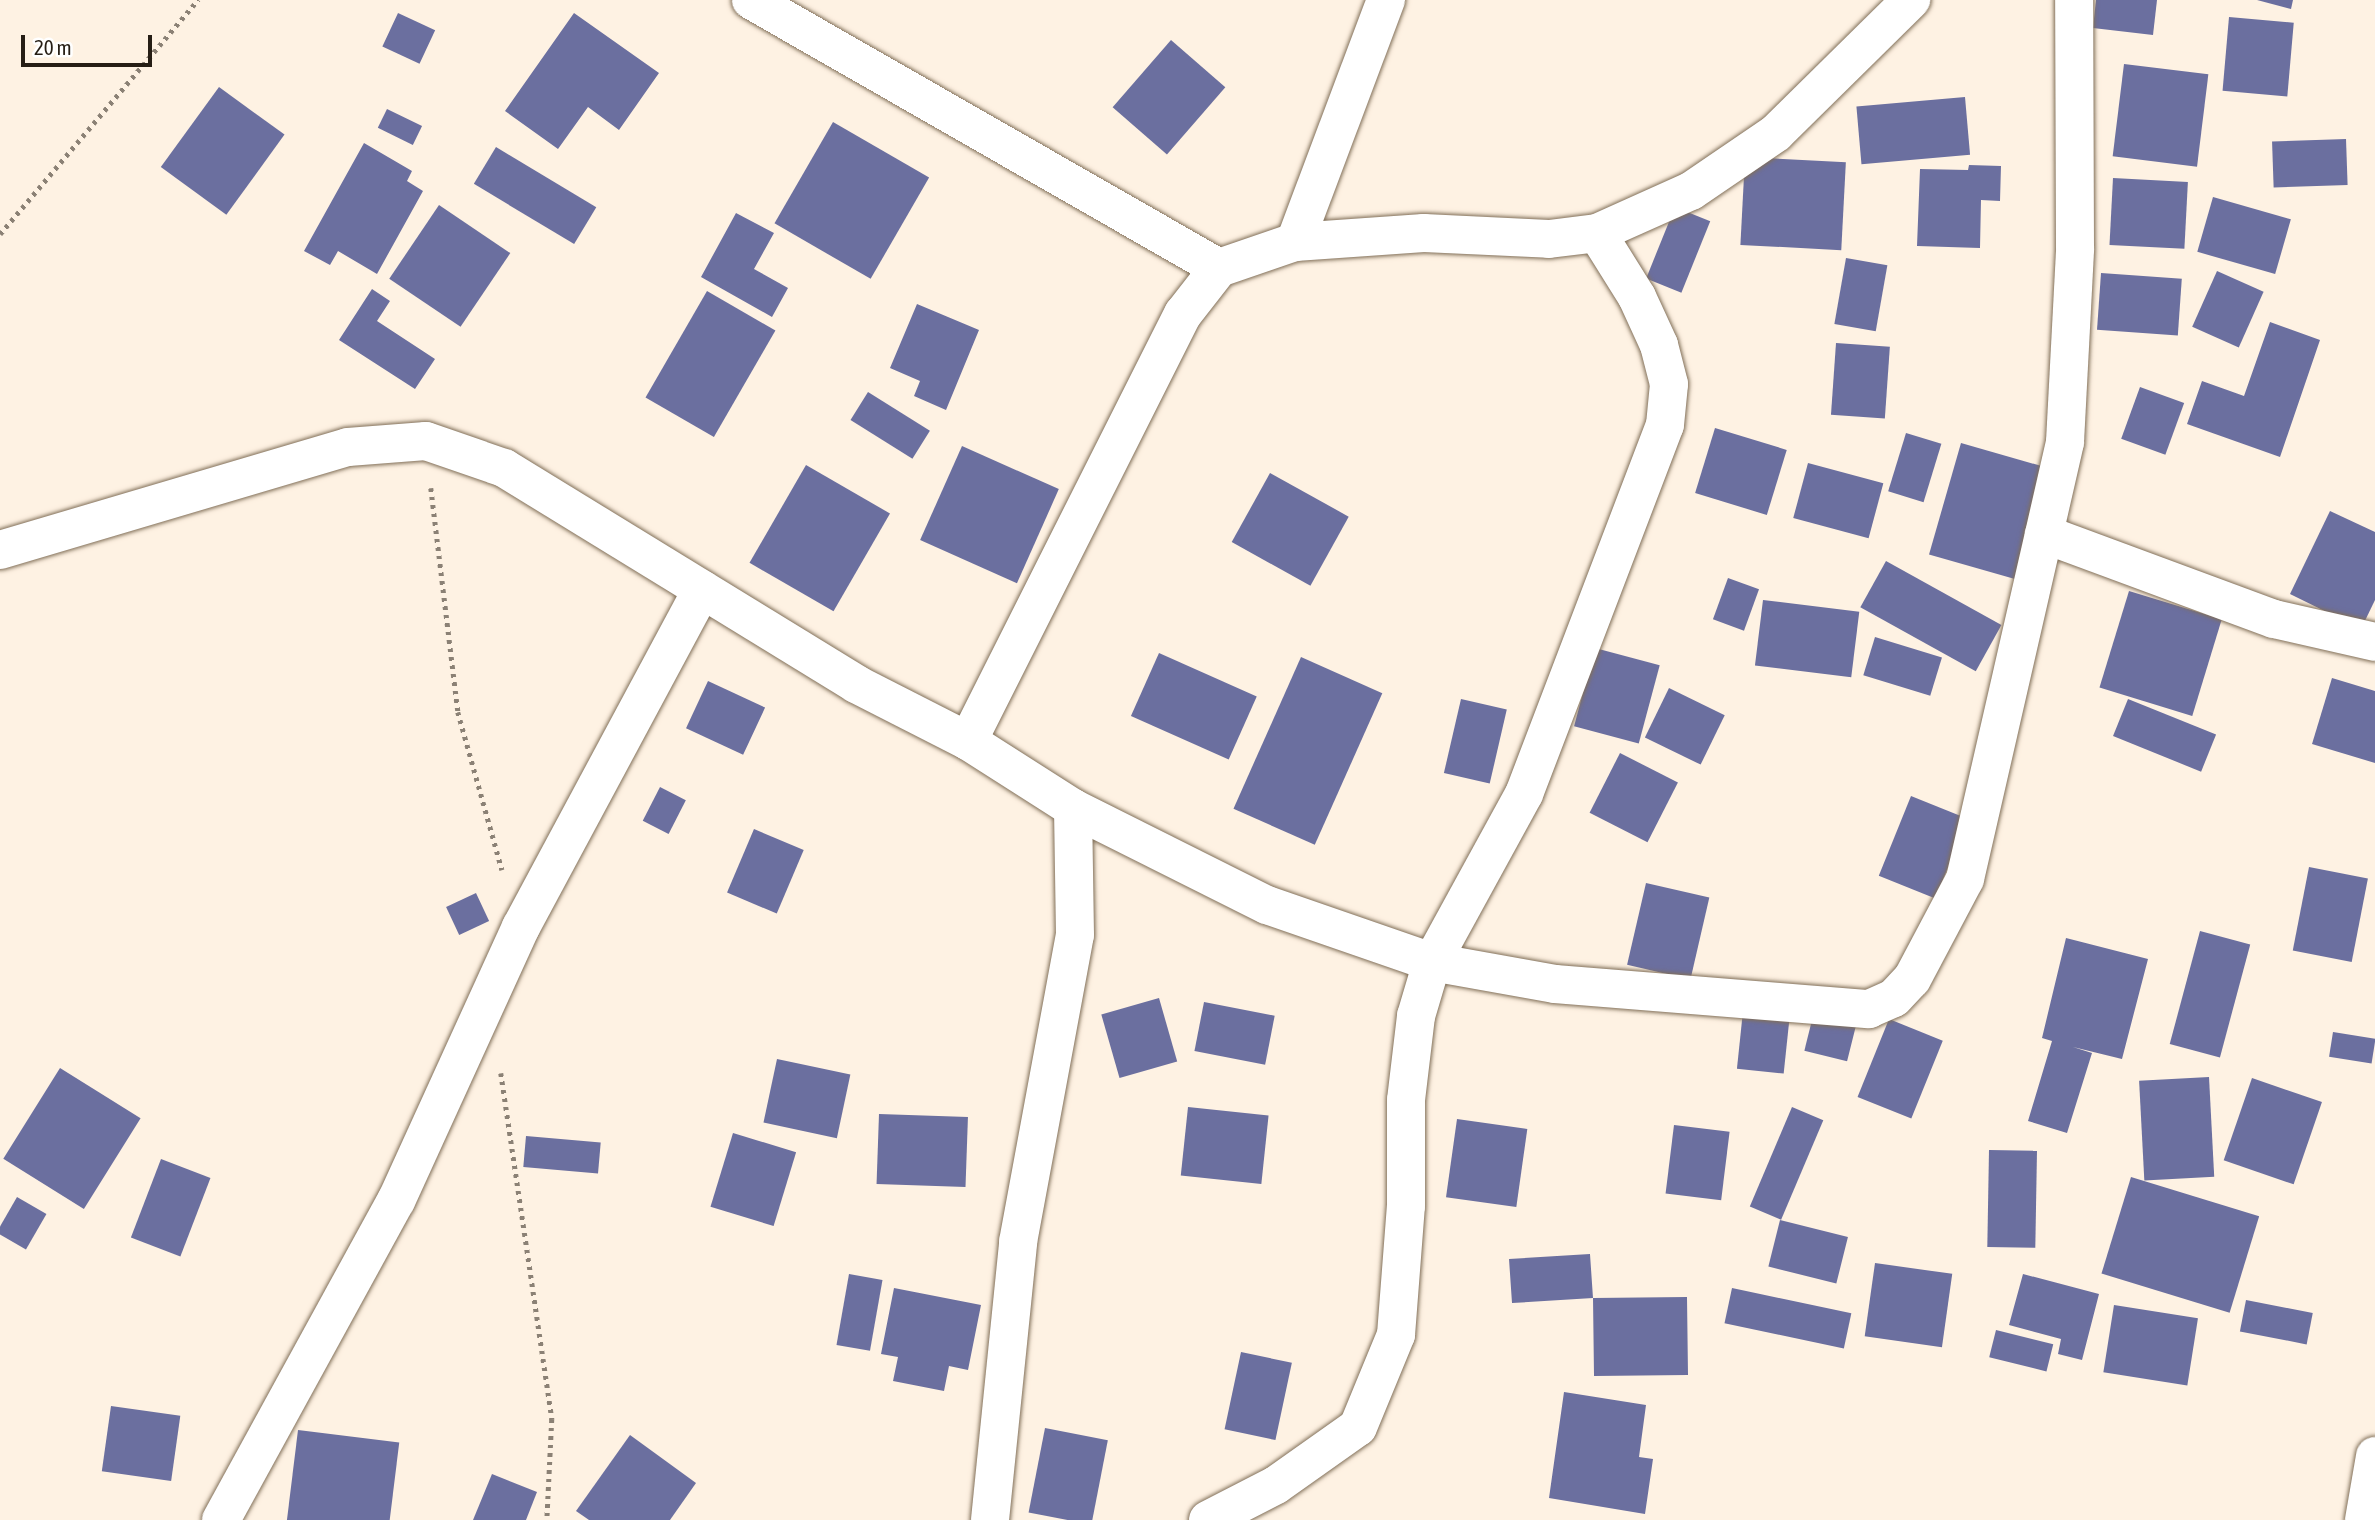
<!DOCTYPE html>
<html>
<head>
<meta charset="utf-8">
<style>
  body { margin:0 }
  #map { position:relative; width:2375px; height:1520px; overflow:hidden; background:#fef2e3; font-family:"Asap Condensed",sans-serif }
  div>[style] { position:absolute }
  .building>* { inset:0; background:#6b6f9f; transform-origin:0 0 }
  .path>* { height:4.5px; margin-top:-2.25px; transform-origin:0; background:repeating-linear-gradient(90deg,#8b8175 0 3.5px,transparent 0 8.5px) }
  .roads { filter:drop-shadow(0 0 2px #816f58) drop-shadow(0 0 2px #816f58) }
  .minor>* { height:38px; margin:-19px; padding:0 19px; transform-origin:19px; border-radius:19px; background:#fff }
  span { translate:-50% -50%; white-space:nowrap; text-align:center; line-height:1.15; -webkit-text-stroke:5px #fff; paint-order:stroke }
  .scale { position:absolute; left:21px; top:35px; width:131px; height:32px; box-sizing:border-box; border:4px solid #261e15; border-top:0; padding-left:9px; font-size:21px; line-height:24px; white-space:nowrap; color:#261e15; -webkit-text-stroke:5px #fff; paint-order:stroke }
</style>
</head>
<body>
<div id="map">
  <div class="building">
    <i style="clip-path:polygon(2096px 0,2157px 0,2153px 35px,2093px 28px)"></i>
    <i style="clip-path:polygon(2257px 0,2293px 0,2291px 9px)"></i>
    <i style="left:398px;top:13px;width:41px;height:37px;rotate:25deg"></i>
    <i style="clip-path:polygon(574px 13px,659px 73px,619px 130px,588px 107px,558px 149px,505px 111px)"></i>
    <i style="left:2229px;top:17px;width:65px;height:74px;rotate:5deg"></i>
    <i style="left:1171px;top:40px;width:72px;height:89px;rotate:41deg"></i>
    <i style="left:2124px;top:64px;width:85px;height:93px;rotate:7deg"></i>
    <i style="left:219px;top:87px;width:81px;height:99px;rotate:36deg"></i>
    <i style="left:1965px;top:97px;width:58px;height:109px;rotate:85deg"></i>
    <i style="left:387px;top:109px;width:39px;height:21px;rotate:26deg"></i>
    <i style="left:833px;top:122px;width:111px;height:117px;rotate:30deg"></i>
    <i style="left:2346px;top:139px;width:46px;height:74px;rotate:88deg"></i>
    <i style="clip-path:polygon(364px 143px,412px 171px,407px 181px,423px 191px,377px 274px,338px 251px,330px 265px,304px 251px)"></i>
    <i style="left:496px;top:147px;width:117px;height:43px;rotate:31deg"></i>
    <i style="left:1745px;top:157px;width:101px;height:88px;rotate:3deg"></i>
    <i style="clip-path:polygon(1969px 165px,2001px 166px,2000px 201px,1981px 200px,1980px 248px,1917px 246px,1920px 169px,1968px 170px)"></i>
    <i style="left:2113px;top:178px;width:75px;height:67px;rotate:3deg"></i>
    <i style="left:2213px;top:197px;width:81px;height:57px;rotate:16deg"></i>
    <i style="left:439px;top:205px;width:86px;height:89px;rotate:34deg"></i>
    <i style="left:1675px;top:207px;width:38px;height:77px;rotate:22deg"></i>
    <i style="clip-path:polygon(736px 213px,774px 233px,754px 269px,788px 288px,772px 317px,701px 277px)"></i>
    <i style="left:1846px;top:258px;width:42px;height:67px;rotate:10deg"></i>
    <i style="left:2217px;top:271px;width:51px;height:61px;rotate:24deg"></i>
    <i style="left:2101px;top:273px;width:81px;height:57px;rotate:4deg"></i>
    <i style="clip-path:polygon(372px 289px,390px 301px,377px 321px,435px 359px,415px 389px,339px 340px)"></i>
    <i style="left:707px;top:291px;width:79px;height:123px;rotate:30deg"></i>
    <i style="clip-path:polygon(917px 304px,979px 330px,946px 410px,914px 396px,920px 381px,890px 368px)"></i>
    <i style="clip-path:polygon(2270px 322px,2320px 340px,2280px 457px,2187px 424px,2202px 381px,2244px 396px)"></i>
    <i style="left:1836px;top:343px;width:54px;height:72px;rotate:4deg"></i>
    <i style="left:2140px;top:387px;width:47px;height:55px;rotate:20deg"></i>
    <i style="left:868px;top:392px;width:73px;height:33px;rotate:32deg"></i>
    <i style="left:1715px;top:428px;width:75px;height:68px;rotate:17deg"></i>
    <i style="left:1906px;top:433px;width:37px;height:61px;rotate:17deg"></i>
    <i style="left:1961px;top:443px;width:92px;height:116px;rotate:16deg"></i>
    <i style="left:962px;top:446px;width:106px;height:103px;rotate:24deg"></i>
    <i style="left:1808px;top:463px;width:78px;height:57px;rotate:15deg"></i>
    <i style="left:806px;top:465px;width:97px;height:113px;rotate:30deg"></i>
    <i style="left:1270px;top:473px;width:90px;height:79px;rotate:29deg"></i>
    <i style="clip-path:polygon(2330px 511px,2375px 532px,2375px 600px,2361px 629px,2290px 594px)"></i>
    <i style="left:1886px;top:561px;width:132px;height:53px;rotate:29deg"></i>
    <i style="left:1728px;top:578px;width:33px;height:44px;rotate:20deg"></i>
    <i style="left:2129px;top:591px;width:97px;height:101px;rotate:17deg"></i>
    <i style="left:1763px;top:600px;width:97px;height:66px;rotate:7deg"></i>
    <i style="left:1875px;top:637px;width:70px;height:40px;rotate:17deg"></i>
    <i style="left:1595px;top:648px;width:67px;height:81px;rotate:15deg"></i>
    <i style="left:1159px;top:653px;width:107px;height:69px;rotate:24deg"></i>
    <i style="left:1301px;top:657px;width:89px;height:166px;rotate:24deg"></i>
    <i style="clip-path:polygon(2332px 678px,2375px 691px,2375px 763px,2312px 744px)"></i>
    <i style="left:708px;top:681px;width:63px;height:52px;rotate:25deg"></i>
    <i style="left:1669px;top:688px;width:62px;height:55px;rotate:26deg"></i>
    <i style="left:1461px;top:699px;width:47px;height:76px;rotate:13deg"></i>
    <i style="left:2128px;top:699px;width:95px;height:40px;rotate:22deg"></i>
    <i style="left:1620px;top:753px;width:65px;height:67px;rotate:27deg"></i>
    <i style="left:660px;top:787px;width:29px;height:38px;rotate:27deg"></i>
    <i style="left:1911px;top:796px;width:61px;height:86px;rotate:22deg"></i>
    <i style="left:754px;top:829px;width:54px;height:69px;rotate:23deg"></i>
    <i style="left:2309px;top:867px;width:60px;height:85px;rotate:11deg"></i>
    <i style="left:1646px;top:883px;width:65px;height:84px;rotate:13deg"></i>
    <i style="left:476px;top:893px;width:31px;height:33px;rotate:65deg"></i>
    <i style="left:2200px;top:931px;width:52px;height:117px;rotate:15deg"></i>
    <i style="clip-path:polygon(2066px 938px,2148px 959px,2122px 1059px,2073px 1047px,2092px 1053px,2067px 1133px,2028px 1121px,2052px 1041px,2042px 1038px)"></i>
    <i style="left:1159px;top:998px;width:66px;height:60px;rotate:74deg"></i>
    <i style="left:1204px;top:1002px;width:72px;height:50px;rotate:11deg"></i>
    <i style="left:1815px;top:1008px;width:44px;height:44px;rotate:14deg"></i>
    <i style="left:1743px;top:1011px;width:47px;height:58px;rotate:6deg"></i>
    <i style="left:1889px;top:1019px;width:58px;height:84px;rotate:22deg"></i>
    <i style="left:2333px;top:1032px;width:43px;height:25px;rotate:9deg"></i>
    <i style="left:777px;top:1059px;width:75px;height:65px;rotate:12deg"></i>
    <i style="left:60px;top:1068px;width:95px;height:107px;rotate:32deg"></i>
    <i style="left:2209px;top:1077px;width:100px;height:70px;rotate:87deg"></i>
    <i style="left:2252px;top:1078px;width:74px;height:87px;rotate:19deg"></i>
    <i style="left:1188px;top:1107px;width:81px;height:69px;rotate:6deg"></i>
    <i style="left:1792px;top:1107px;width:34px;height:108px;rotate:23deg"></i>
    <i style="left:879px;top:1114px;width:89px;height:70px;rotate:2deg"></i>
    <i style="left:1457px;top:1119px;width:71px;height:79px;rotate:8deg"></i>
    <i style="left:1674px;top:1125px;width:56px;height:69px;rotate:7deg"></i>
    <i style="left:733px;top:1133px;width:66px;height:77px;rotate:17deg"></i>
    <i style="left:526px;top:1136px;width:75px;height:31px;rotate:5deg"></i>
    <i style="left:1989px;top:1150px;width:48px;height:97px;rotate:1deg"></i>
    <i style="left:161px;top:1159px;width:53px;height:84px;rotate:21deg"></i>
    <i style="left:2131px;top:1177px;width:134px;height:101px;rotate:17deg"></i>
    <i style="left:17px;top:1197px;width:34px;height:41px;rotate:30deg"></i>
    <i style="left:1780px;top:1220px;width:70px;height:48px;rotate:14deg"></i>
    <i style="clip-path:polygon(1590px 1254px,1593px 1298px,1687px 1297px,1688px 1375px,1594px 1376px,1593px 1298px,1512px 1303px,1509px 1259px)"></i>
    <i style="left:1875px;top:1263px;width:78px;height:74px;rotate:8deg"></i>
    <i style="left:849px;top:1274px;width:34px;height:72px;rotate:10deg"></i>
    <i style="clip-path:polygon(2023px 1274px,2099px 1294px,2082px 1360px,2058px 1354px,2061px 1339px,2009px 1325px)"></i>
    <i style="clip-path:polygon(894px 1288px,981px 1305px,968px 1370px,949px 1366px,944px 1391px,893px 1381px,898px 1357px,881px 1354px)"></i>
    <i style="left:1732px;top:1288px;width:122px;height:36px;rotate:12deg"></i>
    <i style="left:2246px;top:1300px;width:68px;height:32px;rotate:11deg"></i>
    <i style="left:2114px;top:1305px;width:85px;height:68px;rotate:9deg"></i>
    <i style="left:1996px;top:1330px;width:59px;height:28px;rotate:14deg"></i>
    <i style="left:1241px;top:1352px;width:52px;height:79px;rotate:12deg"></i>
    <i style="clip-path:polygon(1564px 1392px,1646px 1405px,1639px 1457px,1653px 1459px,1645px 1514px,1549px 1498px)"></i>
    <i style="left:111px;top:1406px;width:70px;height:66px;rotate:8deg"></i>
    <i style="left:1045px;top:1428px;width:64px;height:86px;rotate:11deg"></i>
    <i style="left:298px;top:1430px;width:102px;height:91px;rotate:7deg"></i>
    <i style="clip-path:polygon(630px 1435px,696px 1483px,670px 1520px,589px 1520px,576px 1511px)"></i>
    <i style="clip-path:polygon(492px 1474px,537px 1492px,526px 1520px,473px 1520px)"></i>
  </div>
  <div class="path">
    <i style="left:0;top:234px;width:307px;rotate:-49.8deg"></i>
    <i style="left:431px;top:488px;width:226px;rotate:83.1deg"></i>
    <i style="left:458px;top:712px;width:164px;rotate:74.4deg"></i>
    <i style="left:501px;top:1073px;width:350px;rotate:81.6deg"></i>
    <i style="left:552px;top:1419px;width:101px;rotate:92.8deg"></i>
  </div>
  <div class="roads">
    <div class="minor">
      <i style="left:751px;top:0;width:539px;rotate:29.8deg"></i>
      <i style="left:1295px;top:242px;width:259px;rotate:-69.4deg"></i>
      <i style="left:2044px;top:534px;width:245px;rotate:20.3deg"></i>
      <i style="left:2274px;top:619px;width:104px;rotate:12.8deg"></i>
      <i style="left:0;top:550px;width:363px;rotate:-16.5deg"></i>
      <i style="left:348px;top:447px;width:78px;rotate:-4.4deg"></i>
      <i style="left:426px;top:441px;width:83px;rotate:19.1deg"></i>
      <i style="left:504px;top:468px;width:413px;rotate:31.5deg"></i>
      <i style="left:856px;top:684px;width:126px;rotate:27deg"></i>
      <i style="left:968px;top:741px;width:125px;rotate:32.5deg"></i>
      <i style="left:1073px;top:808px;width:217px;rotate:26.6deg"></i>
      <i style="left:1267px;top:905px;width:175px;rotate:19.1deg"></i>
      <i style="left:1432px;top:962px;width:125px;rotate:10.1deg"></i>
      <i style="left:1555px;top:984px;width:315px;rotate:4.6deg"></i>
      <i style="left:1869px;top:1009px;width:27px;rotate:-24deg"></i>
      <i style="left:1894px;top:998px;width:26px;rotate:-47deg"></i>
      <i style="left:1912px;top:979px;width:113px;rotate:-62.1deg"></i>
      <i style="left:1965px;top:879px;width:448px;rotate:-77.1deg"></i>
      <i style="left:2065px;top:442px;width:194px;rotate:-87deg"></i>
      <i style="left:2075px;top:248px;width:248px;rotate:-90.2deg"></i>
      <i style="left:968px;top:741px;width:478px;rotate:-63.3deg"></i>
      <i style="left:1183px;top:314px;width:58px;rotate:-52deg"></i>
      <i style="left:1219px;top:268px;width:80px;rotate:-18.9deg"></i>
      <i style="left:1295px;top:242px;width:129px;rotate:-4deg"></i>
      <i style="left:1424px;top:233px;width:125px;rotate:2.7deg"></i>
      <i style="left:1549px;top:239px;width:48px;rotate:-7.1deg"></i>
      <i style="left:1597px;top:233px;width:103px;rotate:-24.1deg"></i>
      <i style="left:1691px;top:191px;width:103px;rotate:-34.3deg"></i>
      <i style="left:1776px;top:133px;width:190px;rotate:-44.6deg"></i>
      <i style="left:221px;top:1520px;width:364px;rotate:-61.3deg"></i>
      <i style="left:396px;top:1201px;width:301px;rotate:-65.5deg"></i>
      <i style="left:521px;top:927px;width:383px;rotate:-61.8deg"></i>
      <i style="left:990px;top:1520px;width:279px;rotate:-84.2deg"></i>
      <i style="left:1018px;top:1242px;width:312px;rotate:-79.5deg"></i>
      <i style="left:1075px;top:935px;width:127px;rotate:-90.9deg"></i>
      <i style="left:1208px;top:1520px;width:76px;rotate:-27.2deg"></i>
      <i style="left:1276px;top:1485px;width:100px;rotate:-35.3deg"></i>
      <i style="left:1358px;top:1427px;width:100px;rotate:-67.6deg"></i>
      <i style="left:1396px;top:1335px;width:129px;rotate:-85.6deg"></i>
      <i style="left:1406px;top:1206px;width:106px;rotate:-90deg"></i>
      <i style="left:1406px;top:1100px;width:85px;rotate:-83.2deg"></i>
      <i style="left:1416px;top:1016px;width:56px;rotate:-73.5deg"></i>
      <i style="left:1432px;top:962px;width:192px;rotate:-61.3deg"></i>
      <i style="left:1524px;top:794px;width:395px;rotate:-69.1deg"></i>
      <i style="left:1665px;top:425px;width:41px;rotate:-84.4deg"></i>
      <i style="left:1669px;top:384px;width:40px;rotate:-104.4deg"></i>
      <i style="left:1659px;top:345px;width:53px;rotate:-114.6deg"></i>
      <i style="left:1637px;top:297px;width:75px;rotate:-122deg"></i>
      <i style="left:2364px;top:1520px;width:65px;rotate:-80.2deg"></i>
    </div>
  </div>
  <div class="scale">20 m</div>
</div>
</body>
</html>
